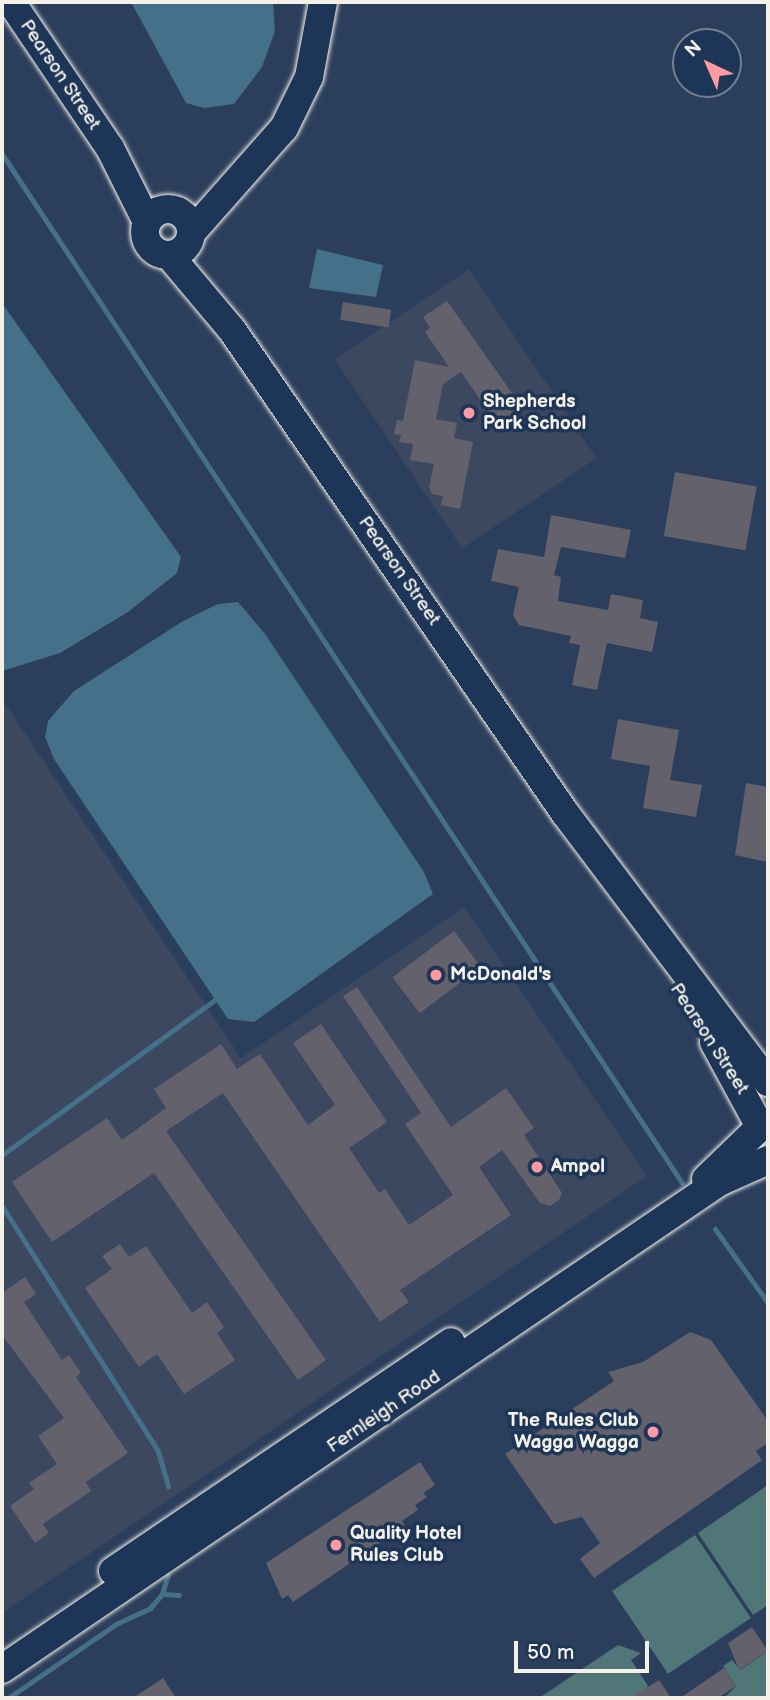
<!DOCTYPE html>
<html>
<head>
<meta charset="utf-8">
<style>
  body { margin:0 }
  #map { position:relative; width:770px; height:1700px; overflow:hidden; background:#2b3e5b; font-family:"Balsamiq Sans",sans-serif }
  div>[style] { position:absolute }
  .built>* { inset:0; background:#3c4860; transform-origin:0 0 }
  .green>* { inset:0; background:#517678; transform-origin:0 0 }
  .water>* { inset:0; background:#447089 }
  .stream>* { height:5px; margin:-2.5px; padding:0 2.5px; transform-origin:2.5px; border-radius:2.5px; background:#447089 }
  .building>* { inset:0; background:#62616c; transform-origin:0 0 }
  .roads { filter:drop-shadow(0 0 2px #f4f1e8) drop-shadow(0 0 2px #f4f1e8) }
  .secondary>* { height:28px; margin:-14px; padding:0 14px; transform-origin:14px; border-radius:14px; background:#1d3557 }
  .secondary>.ring { margin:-14px; padding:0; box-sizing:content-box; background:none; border:28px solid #1d3557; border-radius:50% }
  .dots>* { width:19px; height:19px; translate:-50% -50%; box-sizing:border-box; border:4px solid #1d3557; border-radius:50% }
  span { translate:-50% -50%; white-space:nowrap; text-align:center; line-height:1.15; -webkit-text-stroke:7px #1d3557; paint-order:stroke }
  .street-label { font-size:19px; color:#f4f1e8 }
  .poi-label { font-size:19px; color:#f4f1e8; font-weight:700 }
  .left { translate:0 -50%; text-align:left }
  .right { translate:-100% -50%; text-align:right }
  .frame { position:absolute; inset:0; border:4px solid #f4f1e8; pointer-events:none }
  .north { position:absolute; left:672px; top:28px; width:70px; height:70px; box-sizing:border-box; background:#1d3557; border:2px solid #738091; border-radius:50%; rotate:316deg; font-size:19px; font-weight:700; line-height:28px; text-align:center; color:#f4f1e8 }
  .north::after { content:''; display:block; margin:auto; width:24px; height:32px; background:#ff9aa2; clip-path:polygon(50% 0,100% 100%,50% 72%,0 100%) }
  .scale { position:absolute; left:514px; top:1641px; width:135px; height:32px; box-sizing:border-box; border:4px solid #f4f1e8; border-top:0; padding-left:9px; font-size:21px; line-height:24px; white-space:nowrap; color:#f4f1e8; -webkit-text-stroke:5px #1d3557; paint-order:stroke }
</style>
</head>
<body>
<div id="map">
  <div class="built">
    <i style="left:469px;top:269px;width:228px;height:162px;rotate:56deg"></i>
    <i style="clip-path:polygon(2px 699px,241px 1058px,464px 907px,647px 1176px,2px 1613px)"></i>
  </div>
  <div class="green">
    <i style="clip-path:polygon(768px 1485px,768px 1605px,753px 1615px,698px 1533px)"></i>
    <i style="left:695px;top:1535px;width:100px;height:100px;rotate:56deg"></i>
    <i style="clip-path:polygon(618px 1645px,641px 1653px,631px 1660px,648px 1686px,638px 1698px,539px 1698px)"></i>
    <i style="clip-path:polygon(768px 1651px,768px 1698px,724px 1698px,736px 1686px,723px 1666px,732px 1660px,740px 1670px)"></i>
  </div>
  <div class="water">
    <i style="clip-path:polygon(131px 2px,273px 2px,275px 31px,262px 67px,234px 104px,204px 108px,186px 103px)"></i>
    <i style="clip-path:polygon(317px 249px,383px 265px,376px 297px,309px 288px)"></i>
    <i style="clip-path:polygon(2px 303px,181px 557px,177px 573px,128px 612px,60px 653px,2px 671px)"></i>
    <i style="clip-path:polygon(238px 602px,265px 634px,424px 872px,433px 894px,254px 1022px,228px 1019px,54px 759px,45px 737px,48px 721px,74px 691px,183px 621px,218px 604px)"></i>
  </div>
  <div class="stream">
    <i style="left:2px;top:154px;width:1233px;rotate:56.54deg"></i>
    <i style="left:2px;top:1155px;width:270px;rotate:-36.1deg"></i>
    <i style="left:2px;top:1206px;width:290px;rotate:57.5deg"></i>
    <i style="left:158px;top:1451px;width:37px;rotate:74deg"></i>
    <i style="left:715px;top:1229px;width:91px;rotate:54.4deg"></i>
    <i style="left:168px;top:1575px;width:20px;rotate:108deg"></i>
    <i style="left:162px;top:1594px;width:17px;rotate:3deg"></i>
    <i style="left:8px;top:1698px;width:131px;rotate:-34.4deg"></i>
    <i style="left:116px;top:1624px;width:38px;rotate:-25deg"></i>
    <i style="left:150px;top:1608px;width:18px;rotate:-49deg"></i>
  </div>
  <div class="building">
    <i style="clip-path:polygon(447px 301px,524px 410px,499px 427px,461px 372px,443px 384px,436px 419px,457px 423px,454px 438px,473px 442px,460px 509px,441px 505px,443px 496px,432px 494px,429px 487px,434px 464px,410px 460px,413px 444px,399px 442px,401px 435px,394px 434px,397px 420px,403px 421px,415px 360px,449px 367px,425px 332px,430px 328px,423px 317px)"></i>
    <i style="left:343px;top:302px;width:49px;height:18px;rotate:9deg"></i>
    <i style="left:675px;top:472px;width:83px;height:65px;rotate:10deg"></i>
    <i style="clip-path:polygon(551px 515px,631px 530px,625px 558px,561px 547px,554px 575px,561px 577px,558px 601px,608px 610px,611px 594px,643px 600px,640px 618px,658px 622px,652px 652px,607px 643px,597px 690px,572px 685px,580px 645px,569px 643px,571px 636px,519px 625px,513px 615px,519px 587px,491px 581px,498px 549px,544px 557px)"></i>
    <i style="clip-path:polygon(618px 719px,679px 730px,670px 780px,702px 785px,696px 817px,643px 808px,650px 766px,611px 759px)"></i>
    <i style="clip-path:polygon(746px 783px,768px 787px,768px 862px,735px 855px)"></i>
    <i style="left:454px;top:931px;width:45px;height:77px;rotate:53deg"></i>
    <i style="clip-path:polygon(357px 987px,451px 1127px,506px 1088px,534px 1128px,524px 1135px,562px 1193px,559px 1200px,550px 1206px,540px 1203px,502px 1150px,479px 1167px,511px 1215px,400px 1290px,409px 1302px,380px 1322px,223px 1093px,166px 1131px,326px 1360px,298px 1380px,154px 1173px,52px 1242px,12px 1182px,107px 1118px,122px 1140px,166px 1108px,154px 1089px,221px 1044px,237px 1069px,260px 1054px,308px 1125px,335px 1105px,293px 1043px,321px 1024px,387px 1122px,349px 1148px,379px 1193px,385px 1189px,409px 1225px,453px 1195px,405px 1124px,421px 1113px,343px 996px)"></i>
    <i style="clip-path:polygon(120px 1244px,129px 1257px,146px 1246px,192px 1313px,207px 1302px,224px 1327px,217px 1333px,235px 1360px,184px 1394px,157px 1354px,139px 1367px,85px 1288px,112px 1269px,102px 1256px)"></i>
    <i style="clip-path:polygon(25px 1277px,36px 1294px,24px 1302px,62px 1360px,69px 1355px,81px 1373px,76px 1377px,128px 1453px,86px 1482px,91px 1491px,43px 1524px,49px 1533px,35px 1543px,10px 1506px,34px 1489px,29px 1483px,57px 1464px,38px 1436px,64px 1418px,2px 1335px,2px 1293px)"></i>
    <i style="clip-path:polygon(690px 1332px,711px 1340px,768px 1421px,768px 1443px,756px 1451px,762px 1460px,594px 1578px,580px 1559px,600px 1543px,582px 1517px,554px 1524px,505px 1454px,614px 1381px,608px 1372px,643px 1362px)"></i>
    <i style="clip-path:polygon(420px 1462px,435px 1485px,423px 1493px,427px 1497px,415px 1505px,418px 1510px,402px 1521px,405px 1526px,293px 1602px,288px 1595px,282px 1599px,266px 1563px)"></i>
    <i style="clip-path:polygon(752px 1627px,768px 1651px,739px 1670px,728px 1643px)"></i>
    <i style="clip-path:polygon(724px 1668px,736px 1686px,718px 1698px,680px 1698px)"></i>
    <i style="clip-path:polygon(163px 1678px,176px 1698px,133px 1698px)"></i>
    <i style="clip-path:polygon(659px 1680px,671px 1698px,630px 1698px)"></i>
  </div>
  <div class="roads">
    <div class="secondary">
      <i style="left:11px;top:2px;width:176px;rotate:55.9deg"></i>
      <i style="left:110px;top:148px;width:83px;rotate:63.4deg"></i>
      <i class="ring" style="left:145px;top:209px;width:18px;height:18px"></i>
      <i style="left:191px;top:233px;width:140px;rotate:-48.5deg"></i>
      <i style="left:284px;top:128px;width:57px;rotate:-63.9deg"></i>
      <i style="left:309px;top:77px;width:76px;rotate:-79.4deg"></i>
      <i style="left:169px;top:255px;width:98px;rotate:50deg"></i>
      <i style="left:232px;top:330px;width:587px;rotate:55.42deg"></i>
      <i style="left:565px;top:813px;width:337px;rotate:53deg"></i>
      <i style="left:714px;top:1042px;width:94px;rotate:61.5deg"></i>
      <i style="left:706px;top:1179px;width:74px;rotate:-43.9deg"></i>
      <i style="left:113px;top:1571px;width:408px;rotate:-34.1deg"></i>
      <i style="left:2px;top:1669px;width:867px;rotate:-34.19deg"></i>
      <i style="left:719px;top:1182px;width:54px;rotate:-24.2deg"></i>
    </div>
  </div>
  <div class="dots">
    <i style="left:469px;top:413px;background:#ff9aa2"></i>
    <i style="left:436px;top:975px;background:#ff9aa2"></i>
    <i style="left:537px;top:1167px;background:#ff9aa2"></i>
    <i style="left:653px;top:1432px;background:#ff9aa2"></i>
    <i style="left:336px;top:1545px;background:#ff9aa2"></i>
  </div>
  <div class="street-label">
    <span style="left:60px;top:75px;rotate:56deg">Pearson Street</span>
    <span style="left:399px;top:571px;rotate:55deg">Pearson Street</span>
    <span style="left:709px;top:1039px;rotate:57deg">Pearson Street</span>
    <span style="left:384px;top:1412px;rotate:-34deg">Fernleigh Road</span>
  </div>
  <div class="poi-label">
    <span class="left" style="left:483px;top:413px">Shepherds<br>Park School</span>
    <span class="left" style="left:450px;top:975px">McDonald's</span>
    <span class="left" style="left:551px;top:1167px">Ampol</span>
    <span class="right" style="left:639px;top:1432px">The Rules Club<br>Wagga Wagga</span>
    <span class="left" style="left:350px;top:1545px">Quality Hotel<br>Rules Club</span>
  </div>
  <div class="frame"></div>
  <div class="north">N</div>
  <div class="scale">50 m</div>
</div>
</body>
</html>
